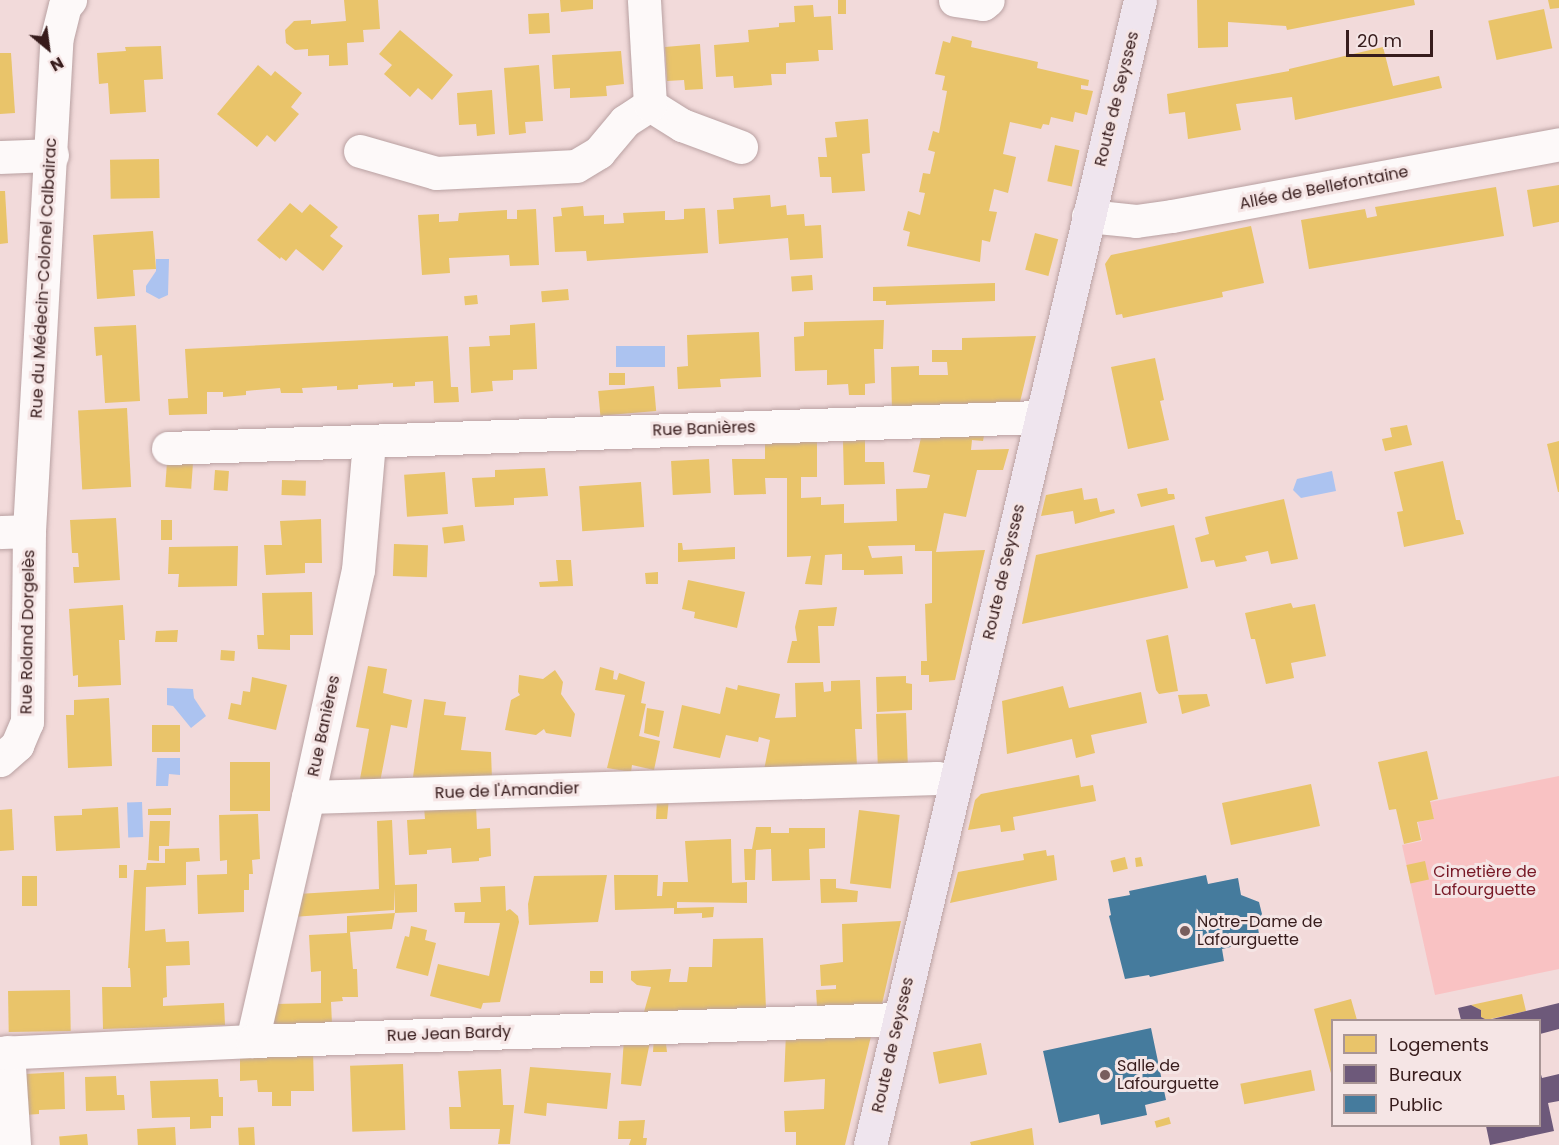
<!DOCTYPE html>
<html>
<head>
<meta charset="utf-8">
<style>
  body { margin:0 }
  #map { position:relative; width:1559px; height:1145px; overflow:hidden; background:#f2dada; font-family:Poppins,sans-serif }
  div>[style] { position:absolute }
  .green>* { inset:0; background:#f9c2c3 }
  .water>* { inset:0; background:#acc3f0; transform-origin:0 0 }
  .homes>* { inset:0; background:#e9c46a; transform-origin:0 0 }
  .offices>* { inset:0; background:#6d597a }
  .public>* { inset:0; background:#457b9d }
  .roads { filter:drop-shadow(0 0 2px #b9a1a2) drop-shadow(0 0 2px #b9a1a2) }
  .minor>* { height:33px; margin:-16.5px; padding:0 16.5px; transform-origin:16.5px; border-radius:16.5px; background:#fdf9f9 }
  .major>* { height:33px; margin:-16.5px; padding:0 16.5px; transform-origin:16.5px; border-radius:16.5px; background:#efe5ee }
  .dots>* { width:16px; height:16px; translate:-50% -50%; box-sizing:border-box; border:3px solid #f5e5e5; border-radius:50% }
  span { translate:-50% -50%; white-space:nowrap; text-align:center; line-height:1.15; -webkit-text-stroke:6px #f5e5e5; paint-order:stroke }
  .street-label { font-size:16px; color:#371c1c }
  .park-label { font-size:16px; color:#781926 }
  .poi-label { font-size:16px; color:#371c1c }
  .left { translate:0 -50%; text-align:left }
  .legend { position:absolute; left:1331px; top:1019px; width:210px; height:108px; box-sizing:border-box; background:#f5e5e5; border:2px solid #a99595; margin:0; padding:8px 10px; list-style:none; font-size:18px; color:#371c1c }
  .legend li { display:flex; align-items:center; gap:12px; height:30px }
  .legend b { width:30px; border:2px solid #a99595 }
  .north { position:absolute; left:18px; top:18px; width:60px; height:60px; -webkit-text-stroke:4px #f5e5e5; paint-order:stroke; rotate:151deg; font-size:16px; font-weight:700; line-height:24px; text-align:center; color:#371c1c }
  .north::after { content:''; display:block; margin:auto; width:21px; height:27px; background:#371c1c; clip-path:polygon(50% 0,100% 100%,50% 72%,0 100%) }
  .scale { position:absolute; left:1346px; top:30px; width:87px; height:27px; box-sizing:border-box; border:3px solid #371c1c; border-top:0; padding-left:8px; font-size:18px; line-height:21px; white-space:nowrap; color:#371c1c; -webkit-text-stroke:4px #f5e5e5; paint-order:stroke }
</style>
</head>
<body>
<div id="map">
  <div class="green">
    <i style="clip-path:polygon(1559px 776px,1559px 969px,1435px 995px,1402px 845px,1422px 841px,1418px 822px,1434px 819px,1430px 802px)"></i>
  </div>
  <div class="water">
    <i style="clip-path:polygon(156px 259px,169px 259px,168px 295px,159px 299px,146px 292px,146px 286px,156px 271px)"></i>
    <i style="left:665px;top:346px;width:21px;height:49px;rotate:90deg"></i>
    <i style="clip-path:polygon(1332px 471px,1336px 491px,1301px 498px,1293px 490px,1297px 479px)"></i>
    <i style="clip-path:polygon(167px 688px,193px 689px,194px 698px,206px 716px,191px 728px,173px 706px,167px 705px)"></i>
    <i style="clip-path:polygon(157px 758px,180px 758px,180px 775px,169px 774px,168px 786px,156px 786px)"></i>
    <i style="left:142px;top:802px;width:35px;height:15px;rotate:88deg"></i>
  </div>
  <div class="homes">
    <i style="clip-path:polygon(344px 0,378px 0,380px 29px,363px 30px,364px 42px,347px 43px,348px 65px,329px 66px,329px 55px,308px 56px,308px 49px,295px 50px,286px 43px,285px 30px,294px 21px,311px 20px,311px 24px,346px 21px)"></i>
    <i style="clip-path:polygon(560px 0,593px 0,593px 9px,561px 12px)"></i>
    <i style="left:838px;top:0;width:8px;height:14px"></i>
    <i style="clip-path:polygon(1197px 0,1414px 0,1415px 5px,1287px 30px,1286px 26px,1228px 22px,1228px 47px,1198px 48px)"></i>
    <i style="clip-path:polygon(1548px 0,1559px 0,1559px 8px,1550px 9px)"></i>
    <i style="clip-path:polygon(813px 5px,814px 17px,831px 16px,833px 50px,818px 50px,819px 61px,786px 63px,786px 74px,771px 74px,772px 85px,734px 88px,733px 76px,716px 77px,714px 45px,749px 42px,748px 30px,779px 27px,779px 23px,795px 22px,794px 6px)"></i>
    <i style="left:1544px;top:9px;width:40px;height:57px;rotate:78deg"></i>
    <i style="left:549px;top:13px;width:20px;height:21px;rotate:87deg"></i>
    <i style="clip-path:polygon(400px 30px,453px 75px,432px 100px,418px 88px,410px 97px,384px 74px,392px 65px,379px 54px)"></i>
    <i style="clip-path:polygon(952px 36px,972px 41px,971px 47px,1038px 62px,1037px 68px,1089px 80px,1088px 86px,1081px 85px,1081px 89px,1093px 91px,1087px 115px,1075px 112px,1073px 122px,1051px 117px,1049px 125px,1043px 124px,1041px 129px,1010px 122px,1003px 154px,1016px 157px,1008px 193px,994px 189px,989px 211px,997px 212px,990px 242px,982px 240px,980px 262px,907px 246px,910px 232px,903px 230px,908px 211px,920px 215px,925px 193px,919px 192px,923px 173px,930px 174px,935px 152px,928px 150px,933px 131px,939px 133px,947px 91px,942px 90px,945px 76px,935px 74px,943px 41px,950px 43px)"></i>
    <i style="clip-path:polygon(700px 44px,703px 89px,685px 90px,684px 80px,667px 81px,665px 47px)"></i>
    <i style="clip-path:polygon(161px 46px,163px 79px,144px 80px,146px 112px,110px 114px,108px 83px,99px 84px,97px 53px,126px 51px,125px 47px)"></i>
    <i style="clip-path:polygon(1383px 47px,1393px 86px,1439px 76px,1442px 88px,1295px 120px,1292px 97px,1236px 104px,1241px 130px,1188px 139px,1185px 112px,1169px 114px,1167px 94px,1289px 71px,1289px 69px)"></i>
    <i style="clip-path:polygon(621px 51px,624px 84px,606px 86px,607px 96px,570px 98px,570px 88px,554px 89px,552px 55px)"></i>
    <i style="clip-path:polygon(0 53px,11px 53px,15px 113px,0 114px)"></i>
    <i style="clip-path:polygon(258px 65px,271px 76px,275px 71px,302px 93px,291px 107px,299px 114px,275px 142px,267px 135px,257px 147px,217px 114px)"></i>
    <i style="clip-path:polygon(539px 65px,543px 121px,525px 122px,526px 133px,509px 135px,504px 68px)"></i>
    <i style="clip-path:polygon(492px 90px,495px 134px,477px 136px,476px 124px,459px 125px,457px 93px)"></i>
    <i style="clip-path:polygon(868px 119px,870px 153px,862px 154px,865px 191px,832px 193px,831px 177px,820px 177px,818px 157px,827px 157px,825px 138px,837px 137px,835px 122px)"></i>
    <i style="left:1055px;top:145px;width:25px;height:37px;rotate:12deg"></i>
    <i style="left:159px;top:159px;width:39px;height:49px;rotate:89deg"></i>
    <i style="clip-path:polygon(1559px 185px,1559px 222px,1533px 227px,1527px 190px)"></i>
    <i style="clip-path:polygon(1496px 187px,1504px 236px,1309px 269px,1301px 220px,1365px 209px,1367px 218px,1377px 216px,1375px 207px)"></i>
    <i style="clip-path:polygon(0 191px,5px 191px,8px 243px,0 244px)"></i>
    <i style="clip-path:polygon(770px 195px,771px 207px,786px 205px,787px 215px,804px 214px,805px 226px,821px 225px,823px 258px,790px 260px,788px 238px,719px 244px,717px 210px,734px 209px,733px 198px)"></i>
    <i style="clip-path:polygon(290px 203px,302px 213px,310px 204px,338px 227px,330px 236px,343px 246px,323px 271px,296px 249px,286px 261px,281px 257px,280px 259px,257px 240px)"></i>
    <i style="clip-path:polygon(583px 206px,584px 216px,604px 215px,604px 224px,624px 223px,623px 213px,665px 211px,665px 220px,673px 220px,684px 219px,684px 209px,705px 208px,708px 253px,587px 261px,586px 251px,555px 252px,553px 217px,562px 216px,561px 208px)"></i>
    <i style="clip-path:polygon(536px 209px,539px 265px,510px 266px,509px 255px,449px 258px,450px 273px,422px 275px,418px 215px,439px 214px,439px 222px,458px 221px,459px 213px,507px 210px,507px 219px,517px 219px,517px 210px)"></i>
    <i style="clip-path:polygon(1251px 226px,1264px 283px,1222px 292px,1223px 297px,1123px 318px,1122px 314px,1116px 315px,1105px 264px,1111px 255px)"></i>
    <i style="clip-path:polygon(153px 231px,156px 269px,133px 270px,135px 296px,97px 299px,93px 235px)"></i>
    <i style="left:1035px;top:233px;width:24px;height:38px;rotate:15deg"></i>
    <i style="left:812px;top:275px;width:15px;height:21px;rotate:86deg"></i>
    <i style="clip-path:polygon(995px 283px,995px 301px,886px 305px,886px 301px,873px 301px,873px 287px)"></i>
    <i style="left:568px;top:289px;width:11px;height:27px;rotate:85deg"></i>
    <i style="left:477px;top:295px;width:9px;height:13px;rotate:84deg"></i>
    <i style="clip-path:polygon(884px 320px,883px 349px,874px 349px,875px 383px,865px 384px,865px 395px,849px 395px,848px 384px,827px 385px,827px 370px,795px 371px,794px 337px,804px 336px,804px 322px)"></i>
    <i style="clip-path:polygon(535px 323px,537px 369px,513px 370px,513px 380px,492px 381px,493px 391px,471px 393px,469px 347px,490px 346px,489px 336px,510px 335px,510px 325px)"></i>
    <i style="clip-path:polygon(136px 325px,140px 401px,105px 403px,102px 355px,96px 356px,94px 327px)"></i>
    <i style="clip-path:polygon(759px 332px,761px 377px,720px 379px,721px 387px,678px 389px,677px 367px,688px 366px,687px 335px)"></i>
    <i style="clip-path:polygon(448px 336px,451px 387px,458px 387px,459px 402px,434px 403px,433px 381px,415px 382px,415px 386px,393px 387px,393px 383px,358px 385px,358px 389px,337px 390px,337px 386px,302px 388px,303px 393px,281px 393px,280px 388px,246px 391px,246px 395px,223px 397px,223px 392px,207px 392px,207px 414px,169px 415px,168px 399px,188px 398px,185px 349px)"></i>
    <i style="clip-path:polygon(1036px 336px,1019px 406px,892px 412px,891px 367px,919px 366px,919px 375px,948px 375px,947px 362px,932px 362px,932px 350px,962px 350px,962px 338px)"></i>
    <i style="clip-path:polygon(1155px 358px,1164px 400px,1160px 401px,1169px 440px,1128px 449px,1111px 367px)"></i>
    <i style="left:609px;top:373px;width:16px;height:12px"></i>
    <i style="left:654px;top:386px;width:25px;height:56px;rotate:85deg"></i>
    <i style="left:127px;top:408px;width:79px;height:49px;rotate:87deg"></i>
    <i style="clip-path:polygon(986px 425px,983px 441px,972px 440px,971px 450px,1009px 449px,1003px 470px,977px 470px,966px 517px,944px 513px,936px 552px,985px 550px,955px 680px,929px 682px,929px 675px,921px 675px,921px 661px,927px 661px,925px 604px,932px 603px,932px 551px,915px 551px,915px 545px,868px 546px,872px 558px,902px 556px,903px 574px,864px 575px,864px 570px,842px 570px,842px 554px,825px 555px,822px 585px,805px 584px,811px 556px,787px 557px,787px 478px,765px 478px,766px 494px,734px 495px,732px 459px,765px 459px,765px 435px,817px 439px,817px 477px,801px 477px,801px 498px,821px 497px,821px 505px,844px 504px,844px 523px,897px 521px,896px 489px,927px 488px,930px 475px,913px 472px,923px 429px)"></i>
    <i style="clip-path:polygon(1407px 425px,1412px 445px,1385px 451px,1382px 439px,1392px 437px,1390px 428px)"></i>
    <i style="clip-path:polygon(865px 440px,865px 462px,884px 462px,885px 484px,844px 485px,843px 441px)"></i>
    <i style="clip-path:polygon(1559px 441px,1559px 492px,1558px 492px,1547px 444px)"></i>
    <i style="left:709px;top:459px;width:34px;height:38px;rotate:87deg"></i>
    <i style="clip-path:polygon(1443px 461px,1456px 520px,1460px 520px,1464px 534px,1404px 547px,1397px 512px,1403px 511px,1394px 472px)"></i>
    <i style="left:167px;top:462px;width:26px;height:25px;rotate:4deg"></i>
    <i style="clip-path:polygon(545px 468px,548px 496px,514px 498px,514px 505px,475px 507px,472px 478px,495px 477px,495px 470px)"></i>
    <i style="left:215px;top:470px;width:14px;height:20px;rotate:4deg"></i>
    <i style="left:445px;top:472px;width:42px;height:41px;rotate:86deg"></i>
    <i style="left:282px;top:480px;width:24px;height:15px;rotate:2deg"></i>
    <i style="left:641px;top:482px;width:45px;height:62px;rotate:86deg"></i>
    <i style="clip-path:polygon(1082px 488px,1084px 500px,1097px 498px,1100px 512px,1114px 509px,1115px 513px,1075px 524px,1073px 511px,1041px 516px,1046px 495px)"></i>
    <i style="clip-path:polygon(1167px 488px,1168px 494px,1174px 494px,1175px 499px,1141px 507px,1137px 494px)"></i>
    <i style="clip-path:polygon(1284px 499px,1298px 559px,1271px 564px,1268px 551px,1245px 556px,1247px 561px,1216px 567px,1214px 560px,1201px 562px,1195px 538px,1209px 534px,1205px 517px)"></i>
    <i style="clip-path:polygon(116px 518px,120px 580px,74px 583px,73px 567px,79px 567px,78px 553px,72px 553px,70px 520px)"></i>
    <i style="clip-path:polygon(321px 519px,322px 563px,305px 563px,305px 573px,266px 575px,264px 545px,282px 545px,280px 521px)"></i>
    <i style="left:161px;top:520px;width:11px;height:20px"></i>
    <i style="left:463px;top:525px;width:16px;height:21px;rotate:83deg"></i>
    <i style="clip-path:polygon(1174px 525px,1188px 588px,1022px 624px,1036px 555px)"></i>
    <i style="clip-path:polygon(678px 543px,682px 543px,683px 550px,735px 547px,735px 559px,678px 562px)"></i>
    <i style="left:394px;top:544px;width:34px;height:32px;rotate:2deg"></i>
    <i style="clip-path:polygon(238px 546px,237px 586px,178px 587px,179px 574px,168px 574px,169px 547px)"></i>
    <i style="clip-path:polygon(556px 560px,571px 560px,573px 586px,540px 587px,539px 582px,558px 581px)"></i>
    <i style="clip-path:polygon(658px 572px,658px 584px,646px 584px,645px 573px)"></i>
    <i style="clip-path:polygon(688px 580px,745px 592px,737px 628px,694px 618px,695px 612px,682px 609px)"></i>
    <i style="clip-path:polygon(312px 592px,313px 635px,290px 635px,290px 650px,258px 649px,257px 635px,264px 635px,262px 593px)"></i>
    <i style="clip-path:polygon(1291px 603px,1293px 608px,1315px 604px,1326px 656px,1291px 663px,1294px 678px,1266px 684px,1255px 639px,1251px 639px,1245px 613px)"></i>
    <i style="clip-path:polygon(123px 605px,125px 640px,119px 640px,121px 685px,78px 687px,78px 675px,73px 676px,69px 609px)"></i>
    <i style="clip-path:polygon(837px 607px,834px 626px,818px 626px,820px 663px,787px 663px,792px 641px,797px 641px,795px 627px,799px 610px)"></i>
    <i style="clip-path:polygon(178px 630px,177px 642px,155px 642px,156px 631px)"></i>
    <i style="clip-path:polygon(1168px 635px,1178px 691px,1159px 694px,1156px 690px,1146px 640px)"></i>
    <i style="left:221px;top:650px;width:14px;height:10px;rotate:4deg"></i>
    <i style="clip-path:polygon(368px 666px,387px 669px,383px 693px,412px 700px,407px 728px,391px 725px,380px 782px,360px 779px,369px 729px,356px 727px)"></i>
    <i style="clip-path:polygon(600px 667px,614px 671px,613px 679px,617px 680px,619px 673px,645px 682px,641px 703px,646px 704px,639px 736px,660px 741px,654px 770px,632px 765px,631px 772px,607px 768px,625px 695px,595px 690px)"></i>
    <i style="clip-path:polygon(555px 670px,563px 682px,561px 694px,575px 714px,571px 737px,546px 733px,544px 729px,536px 735px,505px 730px,511px 700px,520px 695px,518px 692px,519px 675px,543px 679px)"></i>
    <i style="clip-path:polygon(906px 676px,906px 683px,912px 684px,912px 710px,877px 712px,876px 677px)"></i>
    <i style="clip-path:polygon(252px 677px,287px 685px,276px 730px,228px 719px,231px 703px,241px 705px,243px 691px,250px 692px)"></i>
    <i style="clip-path:polygon(860px 680px,862px 729px,855px 729px,857px 766px,764px 770px,770px 740px,759px 737px,758px 742px,726px 735px,720px 758px,673px 748px,682px 705px,720px 714px,726px 687px,737px 690px,738px 685px,780px 694px,775px 718px,796px 717px,795px 683px,823px 682px,824px 692px,831px 691px,831px 681px)"></i>
    <i style="clip-path:polygon(1063px 686px,1069px 708px,1141px 692px,1147px 723px,1091px 735px,1095px 753px,1076px 758px,1072px 739px,1007px 754px,1002px 701px)"></i>
    <i style="clip-path:polygon(1207px 694px,1210px 706px,1182px 714px,1178px 695px)"></i>
    <i style="clip-path:polygon(109px 698px,112px 766px,68px 768px,66px 715px,74px 715px,74px 700px)"></i>
    <i style="clip-path:polygon(424px 699px,446px 702px,444px 715px,466px 717px,461px 750px,491px 752px,492px 779px,434px 781px,413px 777px)"></i>
    <i style="clip-path:polygon(647px 708px,664px 711px,659px 737px,644px 733px)"></i>
    <i style="left:906px;top:713px;width:50px;height:30px;rotate:88deg"></i>
    <i style="left:180px;top:725px;width:27px;height:28px;rotate:90deg"></i>
    <i style="clip-path:polygon(1427px 751px,1438px 799px,1430px 801px,1434px 819px,1417px 822px,1421px 840px,1404px 844px,1396px 809px,1389px 810px,1378px 762px)"></i>
    <i style="left:270px;top:762px;width:49px;height:40px;rotate:90deg"></i>
    <i style="clip-path:polygon(1079px 775px,1081px 787px,1093px 785px,1096px 801px,1013px 817px,1015px 830px,1001px 832px,1000px 825px,968px 830px,975px 800px,981px 794px)"></i>
    <i style="left:1311px;top:784px;width:43px;height:91px;rotate:78deg"></i>
    <i style="clip-path:polygon(669px 798px,667px 819px,656px 819px,657px 799px)"></i>
    <i style="clip-path:polygon(476px 805px,477px 829px,490px 828px,491px 856px,479px 858px,479px 861px,452px 863px,451px 848px,427px 850px,427px 854px,409px 855px,407px 820px,425px 819px,424px 807px)"></i>
    <i style="clip-path:polygon(118px 807px,120px 848px,56px 851px,54px 816px,82px 815px,82px 809px)"></i>
    <i style="clip-path:polygon(171px 808px,171px 815px,148px 815px,148px 809px)"></i>
    <i style="clip-path:polygon(12px 809px,14px 850px,0 851px,0 810px)"></i>
    <i style="left:859px;top:810px;width:41px;height:74px;rotate:7deg"></i>
    <i style="clip-path:polygon(258px 814px,260px 859px,252px 860px,253px 874px,249px 874px,249px 890px,244px 890px,244px 912px,198px 914px,197px 875px,227px 874px,227px 860px,220px 861px,219px 815px)"></i>
    <i style="clip-path:polygon(392px 820px,395px 885px,417px 884px,417px 912px,395px 913px,392px 929px,350px 932px,353px 969px,357px 969px,358px 997px,342px 997px,343px 1001px,331px 1002px,332px 1024px,274px 1025px,275px 1004px,321px 1003px,321px 971px,311px 972px,309px 935px,347px 933px,347px 916px,395px 913px,395px 888px,394px 910px,292px 917px,298px 894px,379px 889px,377px 821px)"></i>
    <i style="clip-path:polygon(150px 821px,170px 821px,169px 846px,159px 846px,159px 861px,148px 860px)"></i>
    <i style="clip-path:polygon(756px 827px,771px 827px,771px 833px,789px 833px,789px 828px,825px 828px,825px 848px,809px 849px,810px 880px,772px 881px,771px 849px,756px 850px,755px 880px,745px 880px,744px 849px,752px 849px)"></i>
    <i style="clip-path:polygon(731px 839px,732px 883px,747px 882px,747px 903px,677px 902px,677px 908px,714px 907px,713px 917px,702px 918px,702px 913px,674px 914px,674px 908px,615px 910px,614px 875px,658px 875px,657px 896px,662px 896px,663px 882px,688px 882px,685px 841px)"></i>
    <i style="clip-path:polygon(199px 848px,200px 861px,186px 862px,186px 885px,146px 887px,145px 931px,165px 929px,166px 942px,189px 941px,190px 965px,166px 966px,167px 997px,163px 998px,163px 1006px,224px 1003px,225px 1025px,103px 1029px,102px 987px,131px 987px,130px 968px,128px 968px,134px 870px,146px 870px,147px 863px,165px 863px,165px 849px)"></i>
    <i style="clip-path:polygon(1046px 850px,1047px 856px,1054px 855px,1057px 880px,950px 903px,958px 872px,1024px 860px,1023px 854px)"></i>
    <i style="left:1125px;top:857px;width:12px;height:15px;rotate:76deg"></i>
    <i style="clip-path:polygon(1141px 857px,1143px 866px,1136px 867px,1135px 858px)"></i>
    <i style="left:1425px;top:861px;width:19px;height:19px;rotate:78deg"></i>
    <i style="left:119px;top:865px;width:8px;height:13px"></i>
    <i style="clip-path:polygon(607px 875px,598px 922px,529px 925px,528px 904px,534px 876px)"></i>
    <i style="left:22px;top:876px;width:15px;height:30px"></i>
    <i style="clip-path:polygon(820px 879px,836px 879px,836px 888px,858px 891px,857px 902px,821px 903px)"></i>
    <i style="clip-path:polygon(505px 886px,506px 911px,510px 909px,518px 916px,519px 922px,500px 1002px,483px 1003px,481px 1009px,430px 996px,438px 964px,489px 976px,500px 923px,464px 923px,465px 912px,455px 912px,454px 903px,481px 902px,480px 887px)"></i>
    <i style="clip-path:polygon(901px 921px,882px 1004px,817px 1007px,816px 990px,836px 989px,836px 985px,821px 986px,820px 965px,843px 962px,842px 924px)"></i>
    <i style="clip-path:polygon(411px 926px,427px 930px,425px 940px,436px 943px,428px 976px,396px 968px,405px 936px,409px 937px)"></i>
    <i style="clip-path:polygon(763px 938px,766px 1009px,644px 1012px,651px 987px,637px 985px,631px 980px,631px 971px,671px 969px,669px 982px,687px 982px,689px 967px,712px 967px,713px 939px)"></i>
    <i style="left:590px;top:971px;width:13px;height:12px"></i>
    <i style="left:70px;top:990px;width:41px;height:62px;rotate:89deg"></i>
    <i style="clip-path:polygon(1522px 994px,1526px 1011px,1486px 1020px,1481px 1017px,1481px 1010px,1471px 1005px)"></i>
    <i style="clip-path:polygon(1351px 999px,1357px 1020px,1332px 1020px,1332px 1077px,1314px 1009px)"></i>
    <i style="clip-path:polygon(786px 1032px,872px 1032px,845px 1145px,796px 1145px,796px 1132px,785px 1132px,784px 1111px,824px 1109px,825px 1079px,784px 1082px)"></i>
    <i style="clip-path:polygon(665px 1036px,667px 1052px,653px 1052px,654px 1037px)"></i>
    <i style="clip-path:polygon(651px 1037px,641px 1086px,621px 1084px,624px 1038px)"></i>
    <i style="left:981px;top:1043px;width:32px;height:49px;rotate:79deg"></i>
    <i style="clip-path:polygon(313px 1049px,314px 1091px,291px 1091px,291px 1106px,272px 1106px,272px 1092px,258px 1092px,257px 1080px,240px 1081px,240px 1051px)"></i>
    <i style="left:403px;top:1064px;width:66px;height:53px;rotate:88deg"></i>
    <i style="clip-path:polygon(530px 1067px,611px 1073px,607px 1109px,547px 1103px,546px 1116px,524px 1113px)"></i>
    <i style="clip-path:polygon(501px 1069px,503px 1105px,514px 1105px,510px 1144px,498px 1144px,500px 1129px,450px 1129px,449px 1107px,461px 1107px,458px 1071px)"></i>
    <i style="left:1311px;top:1070px;width:21px;height:72px;rotate:79deg"></i>
    <i style="clip-path:polygon(64px 1072px,65px 1109px,39px 1110px,39px 1114px,24px 1115px,25px 1074px)"></i>
    <i style="clip-path:polygon(116px 1076px,117px 1095px,124px 1095px,125px 1110px,86px 1111px,85px 1077px)"></i>
    <i style="clip-path:polygon(218px 1079px,219px 1097px,223px 1097px,223px 1116px,211px 1116px,211px 1128px,190px 1129px,190px 1117px,152px 1118px,150px 1081px)"></i>
    <i style="left:1169px;top:1117px;width:7px;height:15px;rotate:74deg"></i>
    <i style="clip-path:polygon(645px 1120px,643px 1138px,647px 1138px,646px 1145px,629px 1145px,631px 1139px,618px 1139px,619px 1121px)"></i>
    <i style="left:175px;top:1127px;width:18px;height:38px;rotate:87deg"></i>
    <i style="left:254px;top:1127px;width:18px;height:16px;rotate:87deg"></i>
    <i style="clip-path:polygon(1032px 1128px,1034px 1145px,971px 1145px,970px 1142px)"></i>
    <i style="left:87px;top:1134px;width:11px;height:28px;rotate:85deg"></i>
  </div>
  <div class="offices">
    <i style="clip-path:polygon(1559px 1003px,1559px 1029px,1540px 1034px,1540px 1020px,1488px 1020px)"></i>
    <i style="clip-path:polygon(1471px 1005px,1481px 1010px,1481px 1017px,1487px 1020px,1461px 1020px,1458px 1008px)"></i>
    <i style="clip-path:polygon(1540px 1071px,1542px 1078px,1559px 1074px,1559px 1101px,1548px 1103px,1554px 1131px,1490px 1145px,1486px 1126px,1540px 1126px)"></i>
  </div>
  <div class="public">
    <i style="clip-path:polygon(1206px 875px,1208px 884px,1238px 878px,1241px 895px,1259px 902px,1262px 914px,1257px 922px,1260px 940px,1222px 949px,1224px 961px,1150px 977px,1149px 975px,1125px 979px,1109px 916px,1111px 915px,1108px 899px,1130px 895px,1129px 891px)"></i>
    <i style="clip-path:polygon(1151px 1028px,1166px 1100px,1145px 1105px,1147px 1115px,1101px 1125px,1099px 1114px,1059px 1123px,1043px 1051px)"></i>
  </div>
  <div class="roads">
    <div class="minor">
      <i style="left:955px;top:0;width:28px;rotate:8deg"></i>
      <i style="left:983px;top:4px;width:6px;rotate:-39deg"></i>
      <i style="left:650px;top:105px;width:38px;rotate:32deg"></i>
      <i style="left:682px;top:125px;width:63px;rotate:20.4deg"></i>
      <i style="left:360px;top:151px;width:79px;rotate:16.1deg"></i>
      <i style="left:436px;top:173px;width:140px;rotate:-2.9deg"></i>
      <i style="left:576px;top:166px;width:27px;rotate:-31deg"></i>
      <i style="left:599px;top:152px;width:40px;rotate:-50deg"></i>
      <i style="left:625px;top:121px;width:30px;rotate:-33deg"></i>
      <i style="left:650px;top:105px;width:105px;rotate:-93.3deg"></i>
      <i style="left:0;top:157px;width:52px;rotate:-2.2deg"></i>
      <i style="left:1088px;top:216px;width:48px;rotate:5.9deg"></i>
      <i style="left:1136px;top:221px;width:36px;rotate:-8deg"></i>
      <i style="left:1172px;top:216px;width:394px;rotate:-10.5deg"></i>
      <i style="left:168px;top:448px;width:873px;rotate:-2.04deg"></i>
      <i style="left:0;top:532px;width:29px;rotate:-2deg"></i>
      <i style="left:0;top:760px;width:23px;rotate:-41deg"></i>
      <i style="left:17px;top:745px;width:25px;rotate:-67deg"></i>
      <i style="left:27px;top:722px;width:191px;rotate:-89.4deg"></i>
      <i style="left:29px;top:531px;width:491px;rotate:-86.8deg"></i>
      <i style="left:56px;top:41px;width:36px;rotate:-76deg"></i>
      <i style="left:65px;top:6px;width:8px;rotate:-50deg"></i>
      <i style="left:308px;top:797px;width:232px;rotate:-77.6deg"></i>
      <i style="left:358px;top:570px;width:128px;rotate:-85.1deg"></i>
      <i style="left:252px;top:1041px;width:250px;rotate:-77.1deg"></i>
      <i style="left:308px;top:797px;width:629px;rotate:-1.73deg"></i>
      <i style="left:937px;top:778px;width:18px;rotate:9deg"></i>
      <i style="left:8px;top:1052px;width:93px;rotate:86.3deg"></i>
      <i style="left:0;top:1053px;width:252px;rotate:-2.7deg"></i>
      <i style="left:252px;top:1041px;width:647px;rotate:-1.95deg"></i>
    </div>
    <div class="major">
      <i style="left:870px;top:1145px;width:1176px;rotate:-76.73deg"></i>
    </div>
  </div>
  <div class="dots">
    <i style="left:1185px;top:931px;background:#785e5e"></i>
    <i style="left:1105px;top:1075px;background:#785e5e"></i>
  </div>
  <div class="street-label">
    <span style="left:1117px;top:99px;rotate:-76deg">Route de Seysses</span>
    <span style="left:1324px;top:188px;rotate:-11deg">Allée de Bellefontaine</span>
    <span style="left:44px;top:278px;rotate:-87deg">Rue du Médecin-Colonel Calbairac</span>
    <span style="left:704px;top:429px;rotate:-2deg">Rue Banières</span>
    <span style="left:1004px;top:572px;rotate:-77deg">Route de Seysses</span>
    <span style="left:28px;top:632px;rotate:-89deg">Rue Roland Dorgelès</span>
    <span style="left:324px;top:726px;rotate:-78deg">Rue Banières</span>
    <span style="left:507px;top:791px;rotate:-2deg">Rue de l'Amandier</span>
    <span style="left:449px;top:1034px;rotate:-2deg">Rue Jean Bardy</span>
    <span style="left:893px;top:1045px;rotate:-77deg">Route de Seysses</span>
  </div>
  <div class="park-label">
    <span style="left:1485px;top:881px">Cimetière de<br>Lafourguette</span>
  </div>
  <div class="poi-label">
    <span class="left" style="left:1197px;top:931px">Notre-Dame de<br>Lafourguette</span>
    <span class="left" style="left:1117px;top:1075px">Salle de<br>Lafourguette</span>
  </div>
  <ul class="legend">
  <li><b style="height:16px;background:#e9c46a"></b>Logements</li>
  <li><b style="height:16px;background:#6d597a"></b>Bureaux</li>
  <li><b style="height:16px;background:#457b9d"></b>Public</li>
  </ul>
  <div class="north">N</div>
  <div class="scale">20 m</div>
</div>
</body>
</html>
